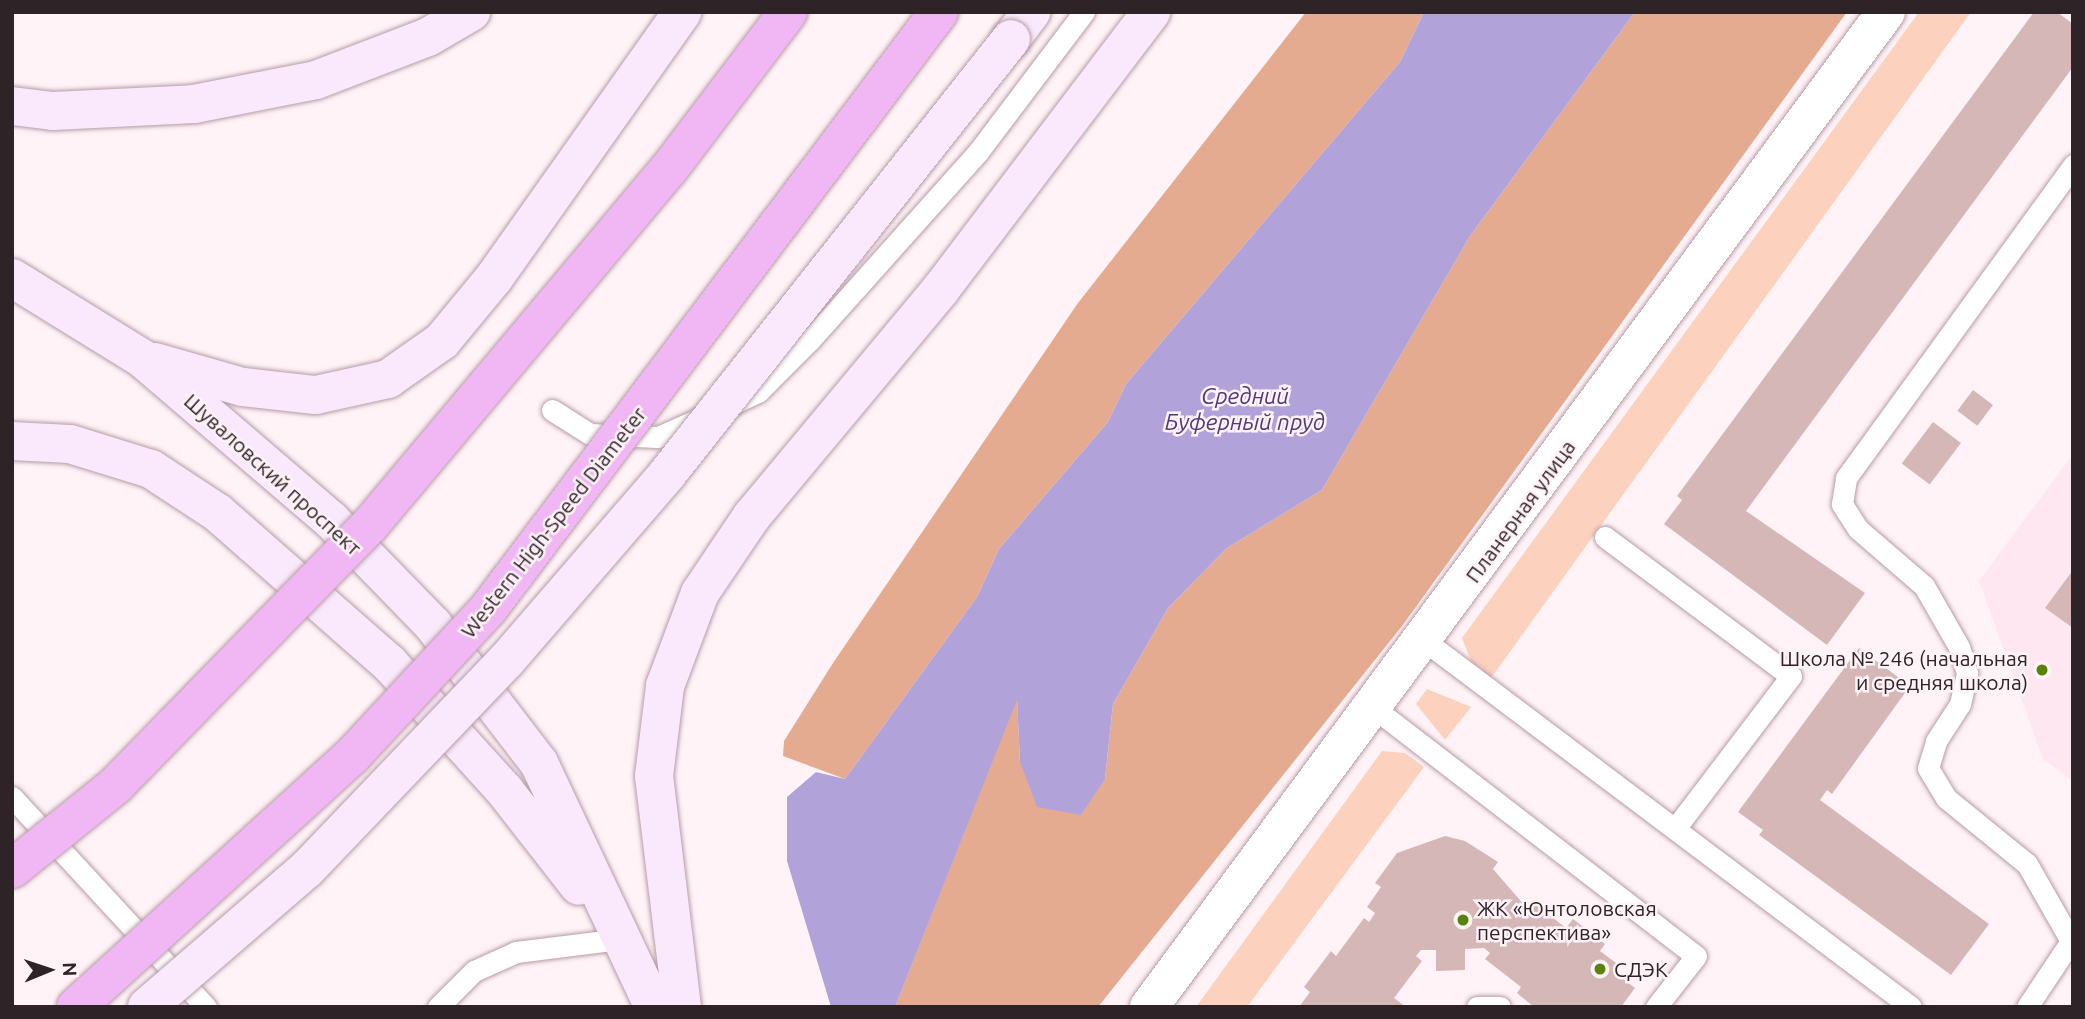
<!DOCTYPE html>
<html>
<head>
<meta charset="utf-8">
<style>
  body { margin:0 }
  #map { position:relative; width:2085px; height:1019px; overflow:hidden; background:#fff3f7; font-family:Ubuntu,sans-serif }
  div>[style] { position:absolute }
  .built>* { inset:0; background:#fee7f1 }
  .green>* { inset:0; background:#fcd1be }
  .forest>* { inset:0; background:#e4ab90 }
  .water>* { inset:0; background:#b1a3d9 }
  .building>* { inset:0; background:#d6b7b7; transform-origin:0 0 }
  .roads { filter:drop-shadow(0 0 2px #b79ca7) drop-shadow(0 0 2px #b79ca7) }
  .service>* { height:21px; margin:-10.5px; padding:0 10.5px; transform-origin:10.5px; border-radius:10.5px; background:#fff }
  .minor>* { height:38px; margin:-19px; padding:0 19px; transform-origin:19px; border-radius:19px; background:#fff }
  .secondary>* { height:38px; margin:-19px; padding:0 19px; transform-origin:19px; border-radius:19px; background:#fae9fc }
  .bridges { filter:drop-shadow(0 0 2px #b79ca7) drop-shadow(0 0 2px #b79ca7) }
  .secondary-bridge>* { height:38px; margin:-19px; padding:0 19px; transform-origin:19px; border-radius:19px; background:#fae9fc }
  .motorway-bridge>* { height:38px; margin:-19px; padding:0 19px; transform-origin:19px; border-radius:19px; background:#f0b7f4 }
  .dots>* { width:19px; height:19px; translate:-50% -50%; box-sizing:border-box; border:4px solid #fff3f7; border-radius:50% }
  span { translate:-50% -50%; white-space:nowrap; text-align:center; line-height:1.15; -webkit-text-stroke:5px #fff3f7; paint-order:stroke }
  .street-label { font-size:21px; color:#2e2327 }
  .poi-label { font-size:21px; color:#2e2327 }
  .right { translate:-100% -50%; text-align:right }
  .left { translate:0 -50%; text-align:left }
  .water-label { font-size:23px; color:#503b7c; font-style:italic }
  .frame { position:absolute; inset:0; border:14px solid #2e2327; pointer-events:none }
  .north { position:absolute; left:14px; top:935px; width:70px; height:70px; -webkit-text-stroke:5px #fff3f7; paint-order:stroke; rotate:88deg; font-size:19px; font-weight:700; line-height:28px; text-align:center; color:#2e2327 }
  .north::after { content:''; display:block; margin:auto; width:24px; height:32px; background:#2e2327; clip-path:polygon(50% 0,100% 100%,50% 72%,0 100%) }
</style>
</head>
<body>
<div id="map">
  <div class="built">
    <i style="clip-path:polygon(2073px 454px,2073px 781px,2043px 759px,1979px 581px)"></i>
  </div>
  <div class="green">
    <i style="clip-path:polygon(1919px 12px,1971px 12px,1491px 678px,1471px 661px,1462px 638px)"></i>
    <i style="clip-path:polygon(1427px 689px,1471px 707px,1445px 740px,1416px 704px)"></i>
    <i style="clip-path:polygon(1382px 751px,1405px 753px,1424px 767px,1247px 1007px,1196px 1007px)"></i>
  </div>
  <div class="forest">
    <i style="clip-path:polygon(1306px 12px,1424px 12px,1400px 62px,1126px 384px,1108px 422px,999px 549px,977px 597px,845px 779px,783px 756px,784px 741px,833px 663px,1078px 303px)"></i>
    <i style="clip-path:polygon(1635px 12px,1847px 12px,1402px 626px,1098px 1007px,895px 1007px,1017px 698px,1020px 762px,1105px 779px,1113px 704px,1168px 608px,1227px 548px,1322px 490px,1470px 236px)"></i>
  </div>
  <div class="water">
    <i style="clip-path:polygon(1424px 12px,1635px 12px,1470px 236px,1322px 490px,1227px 548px,1168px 608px,1113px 704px,1105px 779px,1081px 815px,1037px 807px,1020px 762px,1017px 700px,895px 1007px,831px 1007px,787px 861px,787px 797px,816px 772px,845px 779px,977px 597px,999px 549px,1108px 422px,1126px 384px,1400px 62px)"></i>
  </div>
  <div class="building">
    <i style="clip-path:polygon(2034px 12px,2057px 12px,2073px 24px,2073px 67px,1746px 511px,1865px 593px,1827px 645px,1664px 524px,1682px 500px,1677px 496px)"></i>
    <i style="left:1973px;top:390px;width:25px;height:26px;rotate:37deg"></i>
    <i style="left:1933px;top:422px;width:35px;height:52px;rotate:37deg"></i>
    <i style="clip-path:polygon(2073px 570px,2073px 628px,2045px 608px)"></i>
    <i style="clip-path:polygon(1859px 648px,1910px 686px,1832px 794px,1827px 790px,1820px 800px,1989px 924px,1951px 975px,1759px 835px,1763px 830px,1738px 812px)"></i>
    <i style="clip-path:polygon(1445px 836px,1465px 841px,1498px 862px,1493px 869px,1526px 907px,1531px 901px,1566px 928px,1573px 919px,1605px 944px,1600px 951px,1620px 966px,1614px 972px,1635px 988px,1621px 1007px,1534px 1007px,1517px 993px,1521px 987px,1485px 959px,1490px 953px,1484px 948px,1465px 949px,1465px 970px,1436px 971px,1436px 950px,1421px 950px,1416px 956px,1422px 961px,1394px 998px,1406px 1007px,1299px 1007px,1310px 992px,1304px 987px,1331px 951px,1336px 956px,1364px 918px,1369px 922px,1375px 913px,1367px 907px,1381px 887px,1375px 883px,1397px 853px)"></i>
  </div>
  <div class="roads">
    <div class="service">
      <i style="left:732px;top:404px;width:29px;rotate:-25deg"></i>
      <i style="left:758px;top:392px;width:74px;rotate:-45deg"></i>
      <i style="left:810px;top:340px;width:252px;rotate:-48.2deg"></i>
      <i style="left:978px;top:152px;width:176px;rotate:-52.9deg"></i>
      <i style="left:552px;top:410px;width:45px;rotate:32.3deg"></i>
      <i style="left:590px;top:434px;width:68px;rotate:2.5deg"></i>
      <i style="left:658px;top:437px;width:49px;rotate:-24deg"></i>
      <i style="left:1605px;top:537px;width:232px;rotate:36.8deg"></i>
      <i style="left:1791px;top:676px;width:192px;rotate:127.2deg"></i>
      <i style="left:1425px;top:641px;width:608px;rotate:36.98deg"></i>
      <i style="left:1374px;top:708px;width:406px;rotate:37.6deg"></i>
      <i style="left:1696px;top:956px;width:65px;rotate:128.1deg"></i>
      <i style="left:12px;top:797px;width:286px;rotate:47.3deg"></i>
      <i style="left:438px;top:1007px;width:51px;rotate:-45deg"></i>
      <i style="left:474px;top:971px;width:46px;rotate:-24.3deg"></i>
      <i style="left:516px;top:952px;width:106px;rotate:-7.1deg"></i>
      <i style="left:1477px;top:1007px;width:23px"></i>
      <i style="left:2027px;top:1007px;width:79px;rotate:-56.3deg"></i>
      <i style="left:2071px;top:941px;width:89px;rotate:-119.7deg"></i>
      <i style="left:2027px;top:864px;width:104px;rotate:-140.8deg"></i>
      <i style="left:1946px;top:798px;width:35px;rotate:-121deg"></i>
      <i style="left:1928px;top:768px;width:28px;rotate:-73deg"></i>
      <i style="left:1936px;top:741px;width:44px;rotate:-57deg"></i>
      <i style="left:1960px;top:704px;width:32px;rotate:-77deg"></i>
      <i style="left:1967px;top:673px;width:27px;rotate:-107deg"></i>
      <i style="left:1959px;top:647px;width:70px;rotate:-119.8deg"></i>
      <i style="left:1924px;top:586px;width:87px;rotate:-139.2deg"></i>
      <i style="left:1858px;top:529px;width:30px;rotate:-123deg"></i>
      <i style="left:1842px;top:504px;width:26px;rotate:-81deg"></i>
      <i style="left:1846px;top:478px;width:387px;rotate:-54deg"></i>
    </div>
    <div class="minor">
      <i style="left:1149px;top:1007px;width:1238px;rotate:-53.47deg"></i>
    </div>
    <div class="secondary">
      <i style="left:1011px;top:39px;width:34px;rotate:-53deg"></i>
      <i style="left:12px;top:106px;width:41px;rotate:7deg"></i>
      <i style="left:53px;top:111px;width:141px;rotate:-2.8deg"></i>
      <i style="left:194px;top:104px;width:124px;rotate:-11.1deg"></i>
      <i style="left:316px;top:80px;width:120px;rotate:-21deg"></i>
      <i style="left:428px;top:37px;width:50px;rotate:-30.2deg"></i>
      <i style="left:12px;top:278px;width:154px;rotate:31.7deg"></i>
      <i style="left:143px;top:359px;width:248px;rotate:40.6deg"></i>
      <i style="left:331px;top:520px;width:146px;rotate:45.8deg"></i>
      <i style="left:433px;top:625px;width:174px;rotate:52.5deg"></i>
      <i style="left:539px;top:763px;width:270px;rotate:64.8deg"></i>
      <i style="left:155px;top:362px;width:91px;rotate:15.9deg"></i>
      <i style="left:243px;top:387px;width:73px;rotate:6.3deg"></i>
      <i style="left:316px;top:395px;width:74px;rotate:-12.5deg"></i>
      <i style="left:388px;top:379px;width:66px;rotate:-35.1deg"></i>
      <i style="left:442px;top:341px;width:82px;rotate:-50.5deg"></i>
      <i style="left:494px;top:278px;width:326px;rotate:-54.7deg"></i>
      <i style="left:12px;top:441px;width:58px;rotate:3deg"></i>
      <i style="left:70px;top:444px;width:85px;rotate:17.2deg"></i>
      <i style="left:151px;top:469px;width:80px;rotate:33.3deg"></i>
      <i style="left:218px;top:513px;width:227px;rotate:41.3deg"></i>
      <i style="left:389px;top:663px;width:173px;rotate:47.8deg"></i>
      <i style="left:505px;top:791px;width:120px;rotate:52.1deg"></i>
      <i style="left:682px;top:1007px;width:233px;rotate:-96.9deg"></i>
      <i style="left:654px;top:776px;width:91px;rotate:-83deg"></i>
      <i style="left:665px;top:686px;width:99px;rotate:-69.4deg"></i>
      <i style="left:700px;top:593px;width:93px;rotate:-56deg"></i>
      <i style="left:752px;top:516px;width:295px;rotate:-50.2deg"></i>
      <i style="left:941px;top:289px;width:348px;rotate:-52.8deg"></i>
    </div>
  </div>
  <div class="bridges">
    <div class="secondary-bridge">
      <i style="left:147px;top:1007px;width:211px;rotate:-40.8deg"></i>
      <i style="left:307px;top:869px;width:288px;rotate:-46.3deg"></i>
      <i style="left:506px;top:661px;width:248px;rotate:-49.2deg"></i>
      <i style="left:668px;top:473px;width:553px;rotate:-51.68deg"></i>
    </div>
    <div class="motorway-bridge">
      <i style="left:12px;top:869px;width:134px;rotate:-38.9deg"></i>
      <i style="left:116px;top:785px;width:363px;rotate:-45.7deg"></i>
      <i style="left:370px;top:525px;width:465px;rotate:-50deg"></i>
      <i style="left:669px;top:169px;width:197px;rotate:-52.8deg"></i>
      <i style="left:76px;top:1007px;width:374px;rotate:-42.3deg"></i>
      <i style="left:353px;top:755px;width:200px;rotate:-47.2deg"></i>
      <i style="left:489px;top:608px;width:747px;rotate:-52.95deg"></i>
    </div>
  </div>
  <div class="dots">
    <i style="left:2042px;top:670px;background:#58820a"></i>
    <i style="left:1463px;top:920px;background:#58820a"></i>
    <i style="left:1600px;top:969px;background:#58820a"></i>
  </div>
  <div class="street-label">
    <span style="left:273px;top:474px;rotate:42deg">Шуваловский проспект</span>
    <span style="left:1520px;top:511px;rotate:-54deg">Планерная улица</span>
    <span style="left:553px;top:522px;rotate:-52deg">Western High-Speed Diameter</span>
  </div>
  <div class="poi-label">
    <span class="right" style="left:2028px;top:670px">Школа № 246 (начальная<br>и средняя школа)</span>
    <span class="left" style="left:1477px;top:920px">ЖК «Юнтоловская<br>перспектива»</span>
    <span class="left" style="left:1614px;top:969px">СДЭК</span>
  </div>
  <div class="water-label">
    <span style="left:1245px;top:409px">Средний<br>Буферный пруд</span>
  </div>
  <div class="frame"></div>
  <div class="north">N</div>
</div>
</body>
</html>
